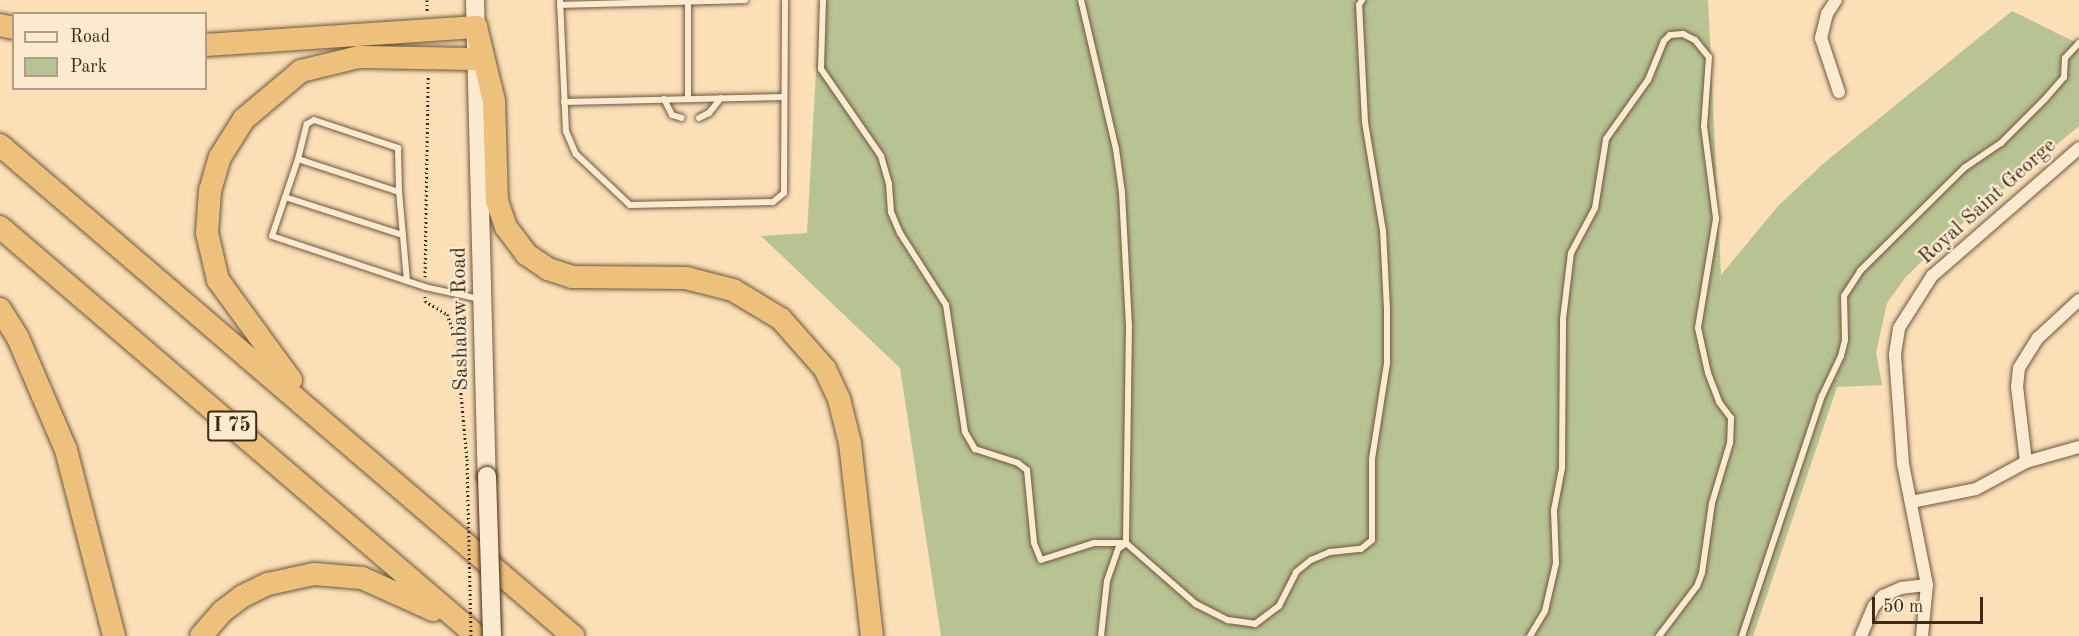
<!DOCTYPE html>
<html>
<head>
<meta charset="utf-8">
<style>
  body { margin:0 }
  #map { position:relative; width:2079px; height:636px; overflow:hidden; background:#fadfb7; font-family:"Old Standard TT",serif }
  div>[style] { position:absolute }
  .green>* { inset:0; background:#b7c393 }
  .path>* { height:3px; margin-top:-1.5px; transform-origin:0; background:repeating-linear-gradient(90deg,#3e2a13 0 1.5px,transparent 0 4.5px) }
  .roads { filter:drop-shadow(0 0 2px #6d573c) drop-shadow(0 0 2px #6d573c) }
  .service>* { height:6px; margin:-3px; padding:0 3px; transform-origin:3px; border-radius:3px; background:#fcead0 }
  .minor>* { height:12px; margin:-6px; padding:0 6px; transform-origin:6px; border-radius:6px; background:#fcead0 }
  .secondary>* { height:18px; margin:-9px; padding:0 9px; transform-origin:9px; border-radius:9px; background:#fcead0 }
  .motorway>* { height:22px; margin:-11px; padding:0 11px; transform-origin:11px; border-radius:11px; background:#edc07c }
  .path-bridge>* { height:3px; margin-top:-1.5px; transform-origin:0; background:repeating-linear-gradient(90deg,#3e2a13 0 1.5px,transparent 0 4.5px) }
  .bridges { filter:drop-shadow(0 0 2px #3e2a13) drop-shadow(0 0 2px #3e2a13) }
  .secondary-bridge>* { height:18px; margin:-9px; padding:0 9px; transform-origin:9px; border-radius:9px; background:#fcead0 }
  span { translate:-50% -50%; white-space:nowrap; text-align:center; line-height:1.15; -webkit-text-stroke:4.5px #fcead0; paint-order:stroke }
  .shield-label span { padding:2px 4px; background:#fcead0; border:2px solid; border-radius:4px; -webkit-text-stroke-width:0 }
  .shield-label { font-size:20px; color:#3e2a13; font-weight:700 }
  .street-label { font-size:21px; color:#3e2a13 }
  .legend { position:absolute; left:12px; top:12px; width:195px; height:78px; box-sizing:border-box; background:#fcead0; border:2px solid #b09d84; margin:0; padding:8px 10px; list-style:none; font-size:18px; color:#3e2a13 }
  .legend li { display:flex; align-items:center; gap:12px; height:30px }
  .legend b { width:30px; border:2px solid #b09d84 }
  .scale { position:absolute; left:1872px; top:597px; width:111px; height:27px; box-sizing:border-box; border:3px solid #3e2a13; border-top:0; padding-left:8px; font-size:18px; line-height:21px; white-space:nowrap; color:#3e2a13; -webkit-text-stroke:4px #fcead0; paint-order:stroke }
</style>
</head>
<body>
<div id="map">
  <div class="green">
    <i style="clip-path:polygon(820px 0,1708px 0,1721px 275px,1778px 206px,1824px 163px,2012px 11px,2079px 44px,2079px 126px,1945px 238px,1905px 278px,1887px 303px,1876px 353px,1882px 385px,1837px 387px,1753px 636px,941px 636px,900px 368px,761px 236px,807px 233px)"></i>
  </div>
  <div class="path">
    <i style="left:427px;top:0;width:13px;rotate:90deg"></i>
    <i style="left:425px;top:277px;width:200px;rotate:-89.1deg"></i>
    <i style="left:425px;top:296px;width:5px;rotate:90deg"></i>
    <i style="left:425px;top:301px;width:26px;rotate:31deg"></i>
    <i style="left:447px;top:314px;width:27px;rotate:70deg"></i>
    <i style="left:456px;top:339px;width:121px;rotate:84.8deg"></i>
  </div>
  <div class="roads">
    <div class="service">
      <i style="left:560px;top:0;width:131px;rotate:87.4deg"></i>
      <i style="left:566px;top:131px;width:25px;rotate:67deg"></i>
      <i style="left:576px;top:154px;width:74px;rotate:43.4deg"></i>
      <i style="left:630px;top:205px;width:143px;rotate:-1.2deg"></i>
      <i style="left:773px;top:202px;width:14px;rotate:-39deg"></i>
      <i style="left:784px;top:193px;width:193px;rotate:-89.7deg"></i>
      <i style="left:823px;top:0;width:69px;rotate:91.7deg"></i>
      <i style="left:821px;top:69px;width:106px;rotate:55.4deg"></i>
      <i style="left:881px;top:156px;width:29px;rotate:74deg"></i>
      <i style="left:889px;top:184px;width:28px;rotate:86deg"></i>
      <i style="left:891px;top:212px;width:23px;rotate:67deg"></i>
      <i style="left:900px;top:233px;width:85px;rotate:57.4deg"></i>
      <i style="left:946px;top:305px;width:128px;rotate:81.5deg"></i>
      <i style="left:965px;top:432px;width:20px;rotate:60deg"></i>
      <i style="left:975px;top:449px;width:45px;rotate:18deg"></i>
      <i style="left:1018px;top:463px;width:11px;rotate:38deg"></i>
      <i style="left:1027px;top:470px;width:73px;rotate:84.5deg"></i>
      <i style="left:1034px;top:543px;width:18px;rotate:68deg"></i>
      <i style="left:1041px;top:560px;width:56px;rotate:-17.8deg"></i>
      <i style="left:1094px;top:543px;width:32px"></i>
      <i style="left:1126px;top:543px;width:93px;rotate:41.1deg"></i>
      <i style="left:1196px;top:604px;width:36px;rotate:27deg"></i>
      <i style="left:1228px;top:620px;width:27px;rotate:8deg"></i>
      <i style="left:1255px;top:624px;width:30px;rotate:-37deg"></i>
      <i style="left:1279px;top:606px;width:38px;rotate:-63deg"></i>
      <i style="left:1296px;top:572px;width:19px;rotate:-39deg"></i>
      <i style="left:1311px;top:560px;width:21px;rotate:-23deg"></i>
      <i style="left:1330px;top:552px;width:31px;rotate:-6deg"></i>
      <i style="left:1361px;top:549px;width:14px;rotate:-39deg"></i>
      <i style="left:1372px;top:540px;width:81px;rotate:-90deg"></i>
      <i style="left:1372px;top:459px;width:97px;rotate:-81.1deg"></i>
      <i style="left:1387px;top:363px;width:54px;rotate:-90deg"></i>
      <i style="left:1387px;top:309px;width:78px;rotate:-92.9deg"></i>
      <i style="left:1383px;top:231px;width:110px;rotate:-99.4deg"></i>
      <i style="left:1365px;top:122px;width:117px;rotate:-92.9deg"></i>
      <i style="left:1359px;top:5px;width:6px;rotate:-59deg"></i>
      <i style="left:1081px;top:0;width:153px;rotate:76.8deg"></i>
      <i style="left:1116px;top:149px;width:44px;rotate:82.2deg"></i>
      <i style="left:1122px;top:193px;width:132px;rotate:87deg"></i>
      <i style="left:1129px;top:325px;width:218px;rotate:90.8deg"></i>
      <i style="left:688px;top:1px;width:97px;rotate:90deg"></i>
      <i style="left:560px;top:5px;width:185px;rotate:-1.5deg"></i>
      <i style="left:664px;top:99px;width:18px;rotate:63deg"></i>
      <i style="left:672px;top:115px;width:10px;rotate:17deg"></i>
      <i style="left:564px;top:102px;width:220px;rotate:-1.3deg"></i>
      <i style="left:699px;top:118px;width:11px;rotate:-27deg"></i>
      <i style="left:709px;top:113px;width:19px;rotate:-51deg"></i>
      <i style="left:298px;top:159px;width:36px;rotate:-76deg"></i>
      <i style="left:307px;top:124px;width:8px;rotate:-30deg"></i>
      <i style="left:314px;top:120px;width:89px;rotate:18.4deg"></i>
      <i style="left:398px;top:148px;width:44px;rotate:88.7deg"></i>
      <i style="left:285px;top:197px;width:124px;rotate:17.9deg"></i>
      <i style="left:407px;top:281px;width:89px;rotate:-95.1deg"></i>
      <i style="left:399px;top:192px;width:106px;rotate:-161.9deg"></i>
      <i style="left:298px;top:159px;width:81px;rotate:108.7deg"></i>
      <i style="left:272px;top:236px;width:161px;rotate:18.4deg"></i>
      <i style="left:425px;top:287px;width:56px;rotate:12.3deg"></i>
      <i style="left:1101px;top:636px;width:55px;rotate:-83.8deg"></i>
      <i style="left:1107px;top:581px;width:34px;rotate:-71deg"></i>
      <i style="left:1118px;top:549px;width:9px;rotate:-36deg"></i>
      <i style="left:1530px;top:636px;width:29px;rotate:-59deg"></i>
      <i style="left:1545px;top:611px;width:49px;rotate:-77.1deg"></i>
      <i style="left:1556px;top:563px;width:53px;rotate:-92.2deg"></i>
      <i style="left:1554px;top:510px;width:43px;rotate:-79.2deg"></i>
      <i style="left:1562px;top:468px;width:149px;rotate:-89.6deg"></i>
      <i style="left:1563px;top:319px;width:66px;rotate:-83.1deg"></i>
      <i style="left:1571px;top:253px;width:51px;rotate:-61.9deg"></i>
      <i style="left:1595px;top:208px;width:70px;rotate:-80.9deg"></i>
      <i style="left:1606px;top:139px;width:72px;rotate:-54.6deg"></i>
      <i style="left:1648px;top:80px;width:42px;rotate:-67.7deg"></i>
      <i style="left:1664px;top:41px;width:8px;rotate:-45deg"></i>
      <i style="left:1670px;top:35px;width:13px;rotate:-4deg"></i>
      <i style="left:1683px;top:34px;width:13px;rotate:27deg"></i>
      <i style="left:1695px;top:40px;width:22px;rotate:51deg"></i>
      <i style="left:1709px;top:57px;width:69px;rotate:94.1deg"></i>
      <i style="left:1704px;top:126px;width:94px;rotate:82.6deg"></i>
      <i style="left:1716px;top:219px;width:110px;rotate:99.4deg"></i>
      <i style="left:1698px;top:328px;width:46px;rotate:77.5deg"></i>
      <i style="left:1708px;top:373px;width:31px;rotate:69deg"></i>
      <i style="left:1719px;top:402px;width:20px;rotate:53deg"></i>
      <i style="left:1731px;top:418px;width:25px;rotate:92deg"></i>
      <i style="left:1730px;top:443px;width:63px;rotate:106.7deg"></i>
      <i style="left:1712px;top:503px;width:71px;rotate:98.1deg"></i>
      <i style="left:1702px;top:573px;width:14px;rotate:111deg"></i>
      <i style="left:1697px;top:586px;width:63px;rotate:127.2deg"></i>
      <i style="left:1742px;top:636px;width:253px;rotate:-71.6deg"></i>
      <i style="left:1822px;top:396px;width:44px;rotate:-64.6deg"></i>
      <i style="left:1841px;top:356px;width:16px;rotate:-76deg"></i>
      <i style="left:1845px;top:340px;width:44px;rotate:-91.3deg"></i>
      <i style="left:1844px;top:296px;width:30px;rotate:-57deg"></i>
      <i style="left:1860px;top:271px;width:146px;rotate:-44.7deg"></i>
      <i style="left:1964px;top:168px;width:45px;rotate:-34deg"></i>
      <i style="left:2001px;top:143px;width:62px;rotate:-45deg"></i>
      <i style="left:2045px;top:99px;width:29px;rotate:-49deg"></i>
      <i style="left:2064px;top:77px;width:19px;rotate:-87deg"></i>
      <i style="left:2065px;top:58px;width:21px;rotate:-47deg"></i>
    </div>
    <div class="minor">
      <i style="left:1836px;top:0;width:17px;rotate:123deg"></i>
      <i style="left:1827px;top:14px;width:25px;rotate:104deg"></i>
      <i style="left:1821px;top:38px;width:57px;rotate:71.6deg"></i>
      <i style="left:2026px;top:462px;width:76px;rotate:-96.8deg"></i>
      <i style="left:2017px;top:387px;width:19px;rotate:-84deg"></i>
      <i style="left:2019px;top:368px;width:36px;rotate:-58deg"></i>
      <i style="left:2038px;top:338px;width:56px;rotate:-42.8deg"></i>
      <i style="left:1911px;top:502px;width:66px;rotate:-11.3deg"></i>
      <i style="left:1976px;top:489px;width:57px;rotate:-28.4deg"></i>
      <i style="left:2026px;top:462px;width:55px;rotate:-15.8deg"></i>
      <i style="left:1861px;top:636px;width:33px;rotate:-67deg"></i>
      <i style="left:1874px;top:606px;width:13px;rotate:-48deg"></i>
      <i style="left:1883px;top:596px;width:20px;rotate:-24deg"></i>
      <i style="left:1901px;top:588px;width:26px;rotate:-7deg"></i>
      <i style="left:1922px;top:636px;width:51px;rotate:-84.4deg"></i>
      <i style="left:1927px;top:585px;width:123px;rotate:-101.2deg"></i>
      <i style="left:1903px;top:464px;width:110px;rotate:-94.2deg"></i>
      <i style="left:1895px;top:354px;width:26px;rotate:-81deg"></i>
      <i style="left:1899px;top:328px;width:62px;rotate:-57.6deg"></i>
      <i style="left:1932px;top:276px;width:195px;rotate:-41deg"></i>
    </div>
    <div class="secondary">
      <i style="left:475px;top:0;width:476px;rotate:88.6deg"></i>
    </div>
    <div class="motorway">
      <i style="left:0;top:25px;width:14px;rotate:12deg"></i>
      <i style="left:206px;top:45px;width:271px;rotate:-3.8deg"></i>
      <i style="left:476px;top:27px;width:76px;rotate:76.3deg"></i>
      <i style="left:494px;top:101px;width:100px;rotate:88.3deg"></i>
      <i style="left:497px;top:201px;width:28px;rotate:71deg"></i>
      <i style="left:506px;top:227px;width:34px;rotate:53deg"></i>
      <i style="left:526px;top:254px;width:27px;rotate:34deg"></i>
      <i style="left:548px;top:269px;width:25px;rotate:18deg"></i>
      <i style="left:572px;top:277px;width:114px;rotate:0.5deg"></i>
      <i style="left:686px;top:278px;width:49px;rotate:14.3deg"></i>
      <i style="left:733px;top:290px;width:56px;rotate:31.1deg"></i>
      <i style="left:781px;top:319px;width:67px;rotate:48.7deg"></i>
      <i style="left:825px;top:369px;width:33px;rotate:65deg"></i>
      <i style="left:839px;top:399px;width:45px;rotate:76deg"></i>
      <i style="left:850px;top:443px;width:194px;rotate:83.5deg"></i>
      <i style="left:0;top:145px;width:755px;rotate:40.59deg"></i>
      <i style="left:0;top:227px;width:628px;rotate:40.61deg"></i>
      <i style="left:0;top:309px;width:34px;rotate:58deg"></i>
      <i style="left:18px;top:338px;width:122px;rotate:66.8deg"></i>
      <i style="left:66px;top:450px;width:192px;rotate:75.5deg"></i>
      <i style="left:291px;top:380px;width:124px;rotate:-126.1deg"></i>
      <i style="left:218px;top:280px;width:48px;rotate:-103.2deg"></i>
      <i style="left:207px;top:233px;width:42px;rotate:-85.9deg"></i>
      <i style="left:210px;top:191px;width:35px;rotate:-74deg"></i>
      <i style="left:220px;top:157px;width:45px;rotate:-57.7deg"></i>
      <i style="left:244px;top:119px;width:75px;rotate:-40.1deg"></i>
      <i style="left:301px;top:71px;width:60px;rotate:-13.6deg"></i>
      <i style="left:359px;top:57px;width:118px;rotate:1deg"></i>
      <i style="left:201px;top:636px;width:33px;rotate:-49deg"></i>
      <i style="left:223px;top:611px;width:25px;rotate:-37deg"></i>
      <i style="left:243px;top:596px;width:28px;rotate:-26deg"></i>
      <i style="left:268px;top:584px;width:47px;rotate:-12.3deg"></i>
      <i style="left:314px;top:574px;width:48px;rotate:4.8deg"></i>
      <i style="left:362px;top:578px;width:78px;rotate:24.3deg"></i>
    </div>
  </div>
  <div class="path-bridge">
    <i style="left:467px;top:459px;width:177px;rotate:88.7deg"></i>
  </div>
  <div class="bridges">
    <div class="secondary-bridge">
      <i style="left:487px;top:476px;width:160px;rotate:88.2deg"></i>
    </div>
  </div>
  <div class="shield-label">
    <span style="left:232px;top:426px">I 75</span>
  </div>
  <div class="street-label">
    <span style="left:1988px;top:202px;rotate:-42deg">Royal Saint George</span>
    <span style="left:461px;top:319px;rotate:-91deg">Sashabaw Road</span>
  </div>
  <ul class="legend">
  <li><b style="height:8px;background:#fcead0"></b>Road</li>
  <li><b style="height:16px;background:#b7c393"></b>Park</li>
  </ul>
  <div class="scale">50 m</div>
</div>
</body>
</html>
